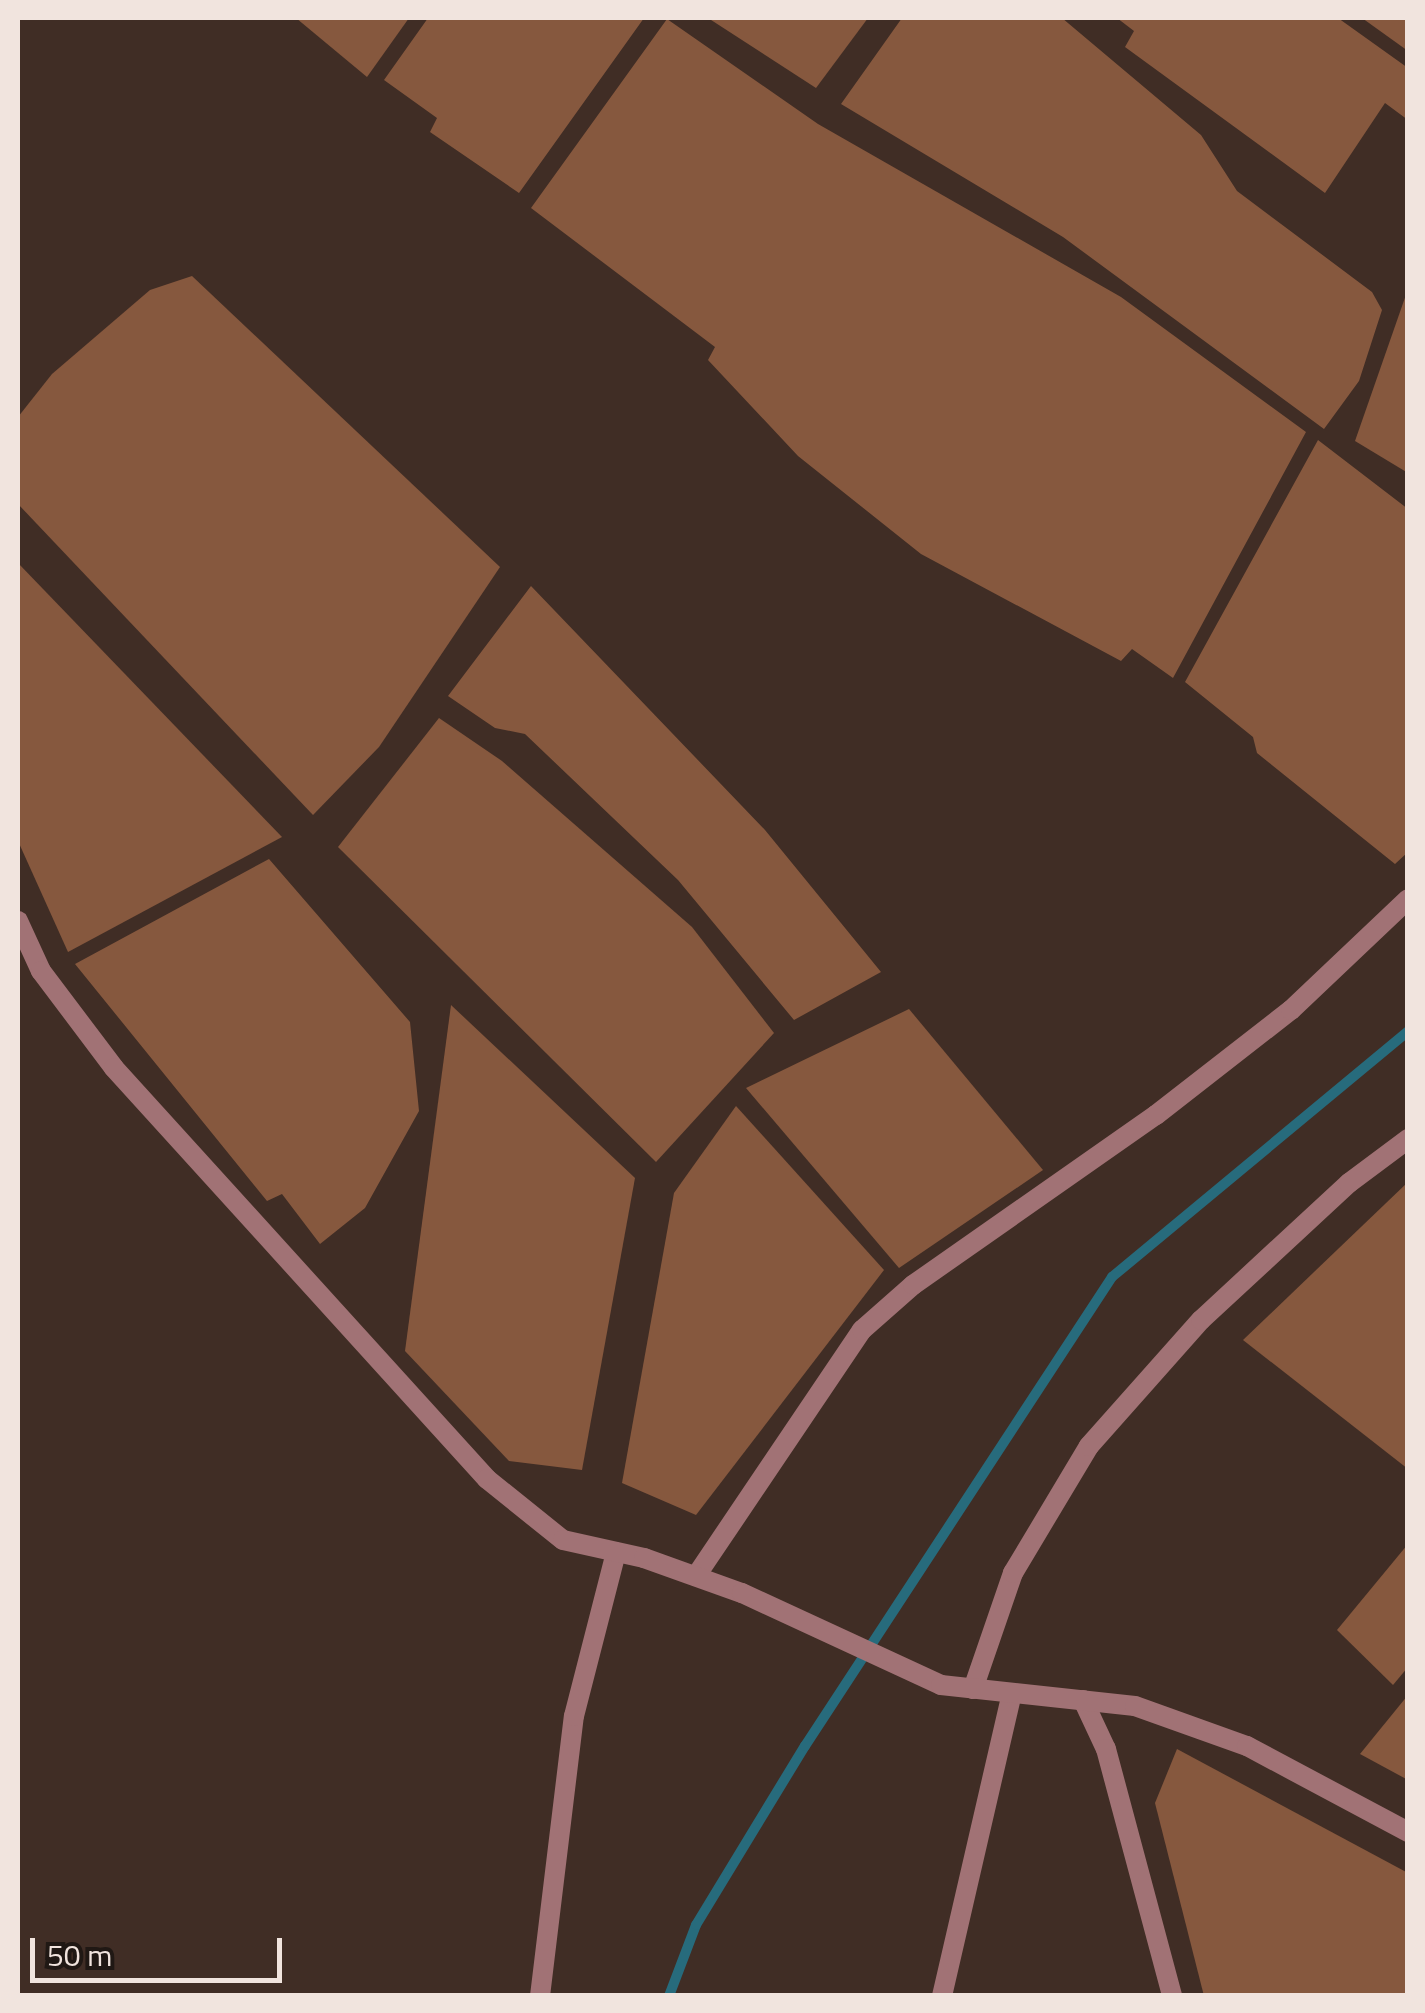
<!DOCTYPE html>
<html>
<head>
<meta charset="utf-8">
<style>
  body { margin:0 }
  #map { position:relative; width:1425px; height:2013px; overflow:hidden; background:#402d25; font-family:"Titillium Web",sans-serif }
  div>[style] { position:absolute }
  .stream>* { height:10px; margin:-5px; padding:0 5px; transform-origin:5px; border-radius:5px; background:#276b7c }
  .building>* { inset:0; background:#86583e }
  .minor>* { height:20px; margin:-10px; padding:0 10px; transform-origin:10px; border-radius:10px; background:#a17275 }
  .tertiary>* { height:20px; margin:-10px; padding:0 10px; transform-origin:10px; border-radius:10px; background:#a17275 }
  span { translate:-50% -50%; white-space:nowrap; text-align:center; line-height:1.15; -webkit-text-stroke:10px #201814; paint-order:stroke }
  .frame { position:absolute; inset:0; border:20px solid #f1e4de; pointer-events:none }
  .scale { position:absolute; left:30px; top:1938px; width:252px; height:45px; box-sizing:border-box; border:5px solid #f1e4de; border-top:0; padding-left:12px; font-size:30px; line-height:35px; white-space:nowrap; color:#f1e4de; -webkit-text-stroke:8px #201814; paint-order:stroke }
</style>
</head>
<body>
<div id="map">
  <div class="stream">
    <i style="left:669px;top:1996px;width:76px;rotate:-69.2deg"></i>
    <i style="left:696px;top:1925px;width:210px;rotate:-58.7deg"></i>
    <i style="left:805px;top:1746px;width:561px;rotate:-56.79deg"></i>
    <i style="left:1112px;top:1277px;width:385px;rotate:-39.7deg"></i>
  </div>
  <div class="building">
    <i style="clip-path:polygon(296px 18px,409px 18px,367px 77px)"></i>
    <i style="clip-path:polygon(428px 18px,644px 18px,519px 193px,430px 132px,437px 118px,384px 80px)"></i>
    <i style="clip-path:polygon(708px 18px,868px 18px,816px 88px)"></i>
    <i style="clip-path:polygon(902px 18px,1062px 18px,1201px 135px,1237px 191px,1372px 292px,1382px 310px,1359px 381px,1324px 429px,1063px 237px,841px 104px)"></i>
    <i style="clip-path:polygon(1117px 18px,1338px 18px,1408px 68px,1408px 120px,1385px 103px,1325px 193px,1125px 47px,1134px 31px)"></i>
    <i style="clip-path:polygon(1362px 18px,1408px 18px,1408px 51px)"></i>
    <i style="clip-path:polygon(667px 19px,818px 124px,1121px 297px,1306px 432px,1173px 678px,1132px 649px,1121px 661px,921px 554px,798px 456px,708px 360px,715px 347px,531px 208px)"></i>
    <i style="clip-path:polygon(192px 276px,500px 567px,379px 747px,313px 815px,18px 504px,18px 417px,52px 374px,150px 290px)"></i>
    <i style="clip-path:polygon(1408px 289px,1408px 473px,1355px 441px)"></i>
    <i style="clip-path:polygon(1318px 440px,1408px 509px,1408px 852px,1395px 864px,1257px 753px,1253px 737px,1185px 682px)"></i>
    <i style="clip-path:polygon(18px 563px,282px 837px,68px 952px,18px 841px)"></i>
    <i style="clip-path:polygon(531px 586px,765px 830px,881px 972px,794px 1020px,678px 880px,525px 734px,495px 728px,448px 696px)"></i>
    <i style="clip-path:polygon(439px 718px,502px 761px,692px 927px,774px 1033px,656px 1162px,338px 847px)"></i>
    <i style="clip-path:polygon(269px 859px,410px 1022px,419px 1111px,365px 1208px,320px 1244px,282px 1194px,267px 1201px,75px 964px)"></i>
    <i style="clip-path:polygon(451px 1005px,635px 1178px,582px 1470px,509px 1461px,405px 1351px)"></i>
    <i style="clip-path:polygon(909px 1009px,1043px 1170px,899px 1268px,746px 1088px)"></i>
    <i style="clip-path:polygon(736px 1106px,884px 1270px,696px 1515px,622px 1483px,674px 1193px)"></i>
    <i style="clip-path:polygon(1408px 1182px,1408px 1469px,1243px 1340px)"></i>
    <i style="clip-path:polygon(1408px 1544px,1408px 1667px,1393px 1685px,1337px 1630px)"></i>
    <i style="clip-path:polygon(1408px 1695px,1408px 1780px,1360px 1754px)"></i>
    <i style="clip-path:polygon(1177px 1749px,1408px 1873px,1408px 1996px,1204px 1996px,1155px 1803px)"></i>
  </div>
  <div class="minor">
    <i style="left:696px;top:1576px;width:297px;rotate:-56deg"></i>
    <i style="left:862px;top:1330px;width:68px;rotate:-41.4deg"></i>
    <i style="left:913px;top:1285px;width:297px;rotate:-35deg"></i>
    <i style="left:1156px;top:1115px;width:171px;rotate:-37.9deg"></i>
    <i style="left:1291px;top:1010px;width:161px;rotate:-43.5deg"></i>
    <i style="left:973px;top:1689px;width:123px;rotate:-71deg"></i>
    <i style="left:1013px;top:1573px;width:148px;rotate:-59.1deg"></i>
    <i style="left:1089px;top:1446px;width:169px;rotate:-48.4deg"></i>
    <i style="left:1201px;top:1320px;width:202px;rotate:-42.8deg"></i>
    <i style="left:1349px;top:1183px;width:74px;rotate:-36.7deg"></i>
    <i style="left:1083px;top:1700px;width:54px;rotate:64.9deg"></i>
    <i style="left:1106px;top:1749px;width:256px;rotate:75deg"></i>
    <i style="left:540px;top:1996px;width:282px;rotate:-83.1deg"></i>
    <i style="left:574px;top:1716px;width:169px;rotate:-75.6deg"></i>
    <i style="left:942px;top:1996px;width:311px;rotate:-77deg"></i>
  </div>
  <div class="tertiary">
    <i style="left:18px;top:921px;width:55px;rotate:65.3deg"></i>
    <i style="left:41px;top:971px;width:121px;rotate:53deg"></i>
    <i style="left:114px;top:1068px;width:555px;rotate:47.77deg"></i>
    <i style="left:487px;top:1479px;width:97px;rotate:38.8deg"></i>
    <i style="left:563px;top:1540px;width:83px;rotate:12.5deg"></i>
    <i style="left:644px;top:1558px;width:104px;rotate:19.7deg"></i>
    <i style="left:742px;top:1593px;width:219px;rotate:24.8deg"></i>
    <i style="left:941px;top:1685px;width:195px;rotate:6.2deg"></i>
    <i style="left:1135px;top:1706px;width:119px;rotate:19.7deg"></i>
    <i style="left:1247px;top:1746px;width:183px;rotate:28.1deg"></i>
  </div>
  <div class="frame"></div>
  <div class="scale">50 m</div>
</div>
</body>
</html>
